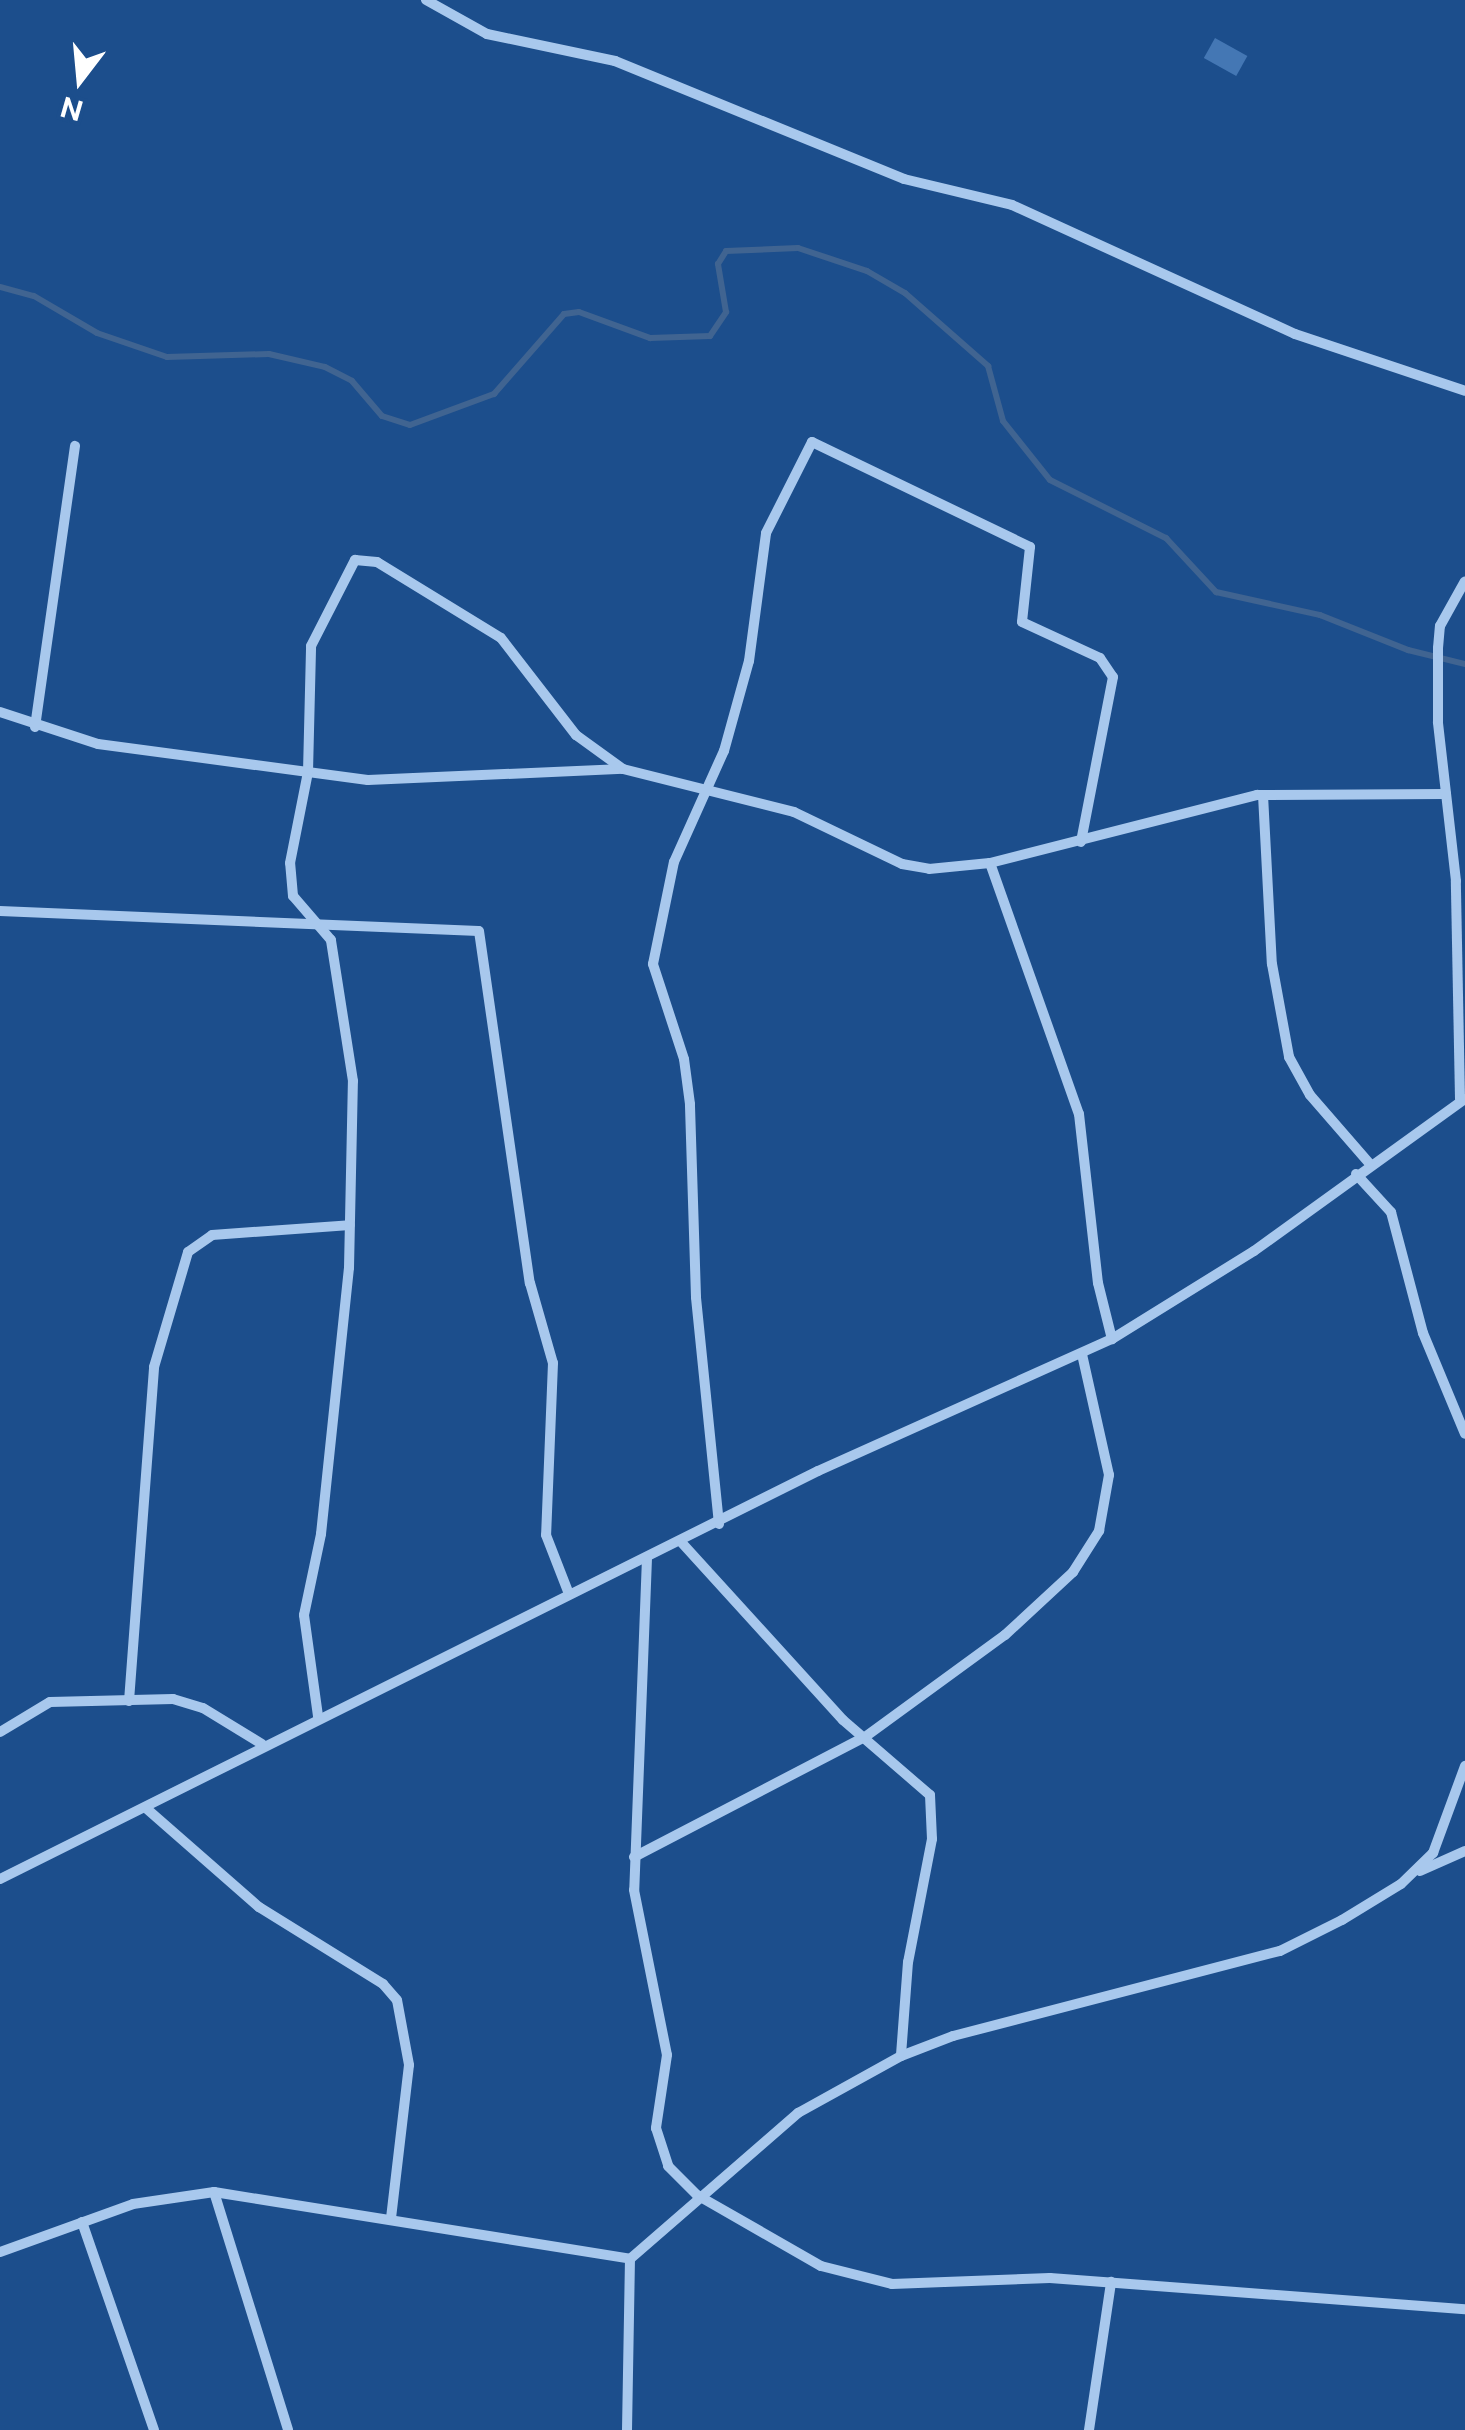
<!DOCTYPE html>
<html>
<head>
<meta charset="utf-8">
<style>
  body { margin:0 }
  #map { position:relative; width:1465px; height:2430px; overflow:hidden; background:#1c4e8c; font-family:"Public Sans",sans-serif }
  div>[style] { position:absolute }
  .stream>* { height:6px; margin:-3px; padding:0 3px; transform-origin:3px; border-radius:3px; background:#406491 }
  .building>* { inset:0; background:#4477b4; transform-origin:0 0 }
  .street>* { height:10px; margin:-5px; padding:0 5px; transform-origin:5px; border-radius:5px; background:#a8c8ed }
  span { translate:-50% -50%; white-space:nowrap; text-align:center; line-height:1.15; -webkit-text-stroke:9px #1c4e8c; paint-order:stroke }
  .north { position:absolute; left:30px; top:30px; width:100px; height:100px; -webkit-text-stroke:8px #1c4e8c; paint-order:stroke; rotate:196deg; font-size:28px; font-weight:700; line-height:40px; text-align:center; color:#fff }
  .north::after { content:''; display:block; margin:auto; width:35px; height:45px; background:#fff; clip-path:polygon(50% 0,100% 100%,50% 72%,0 100%) }
</style>
</head>
<body>
<div id="map">
  <div class="stream">
    <i style="left:0;top:287px;width:35px;rotate:15deg"></i>
    <i style="left:34px;top:296px;width:73px;rotate:30.4deg"></i>
    <i style="left:97px;top:333px;width:74px;rotate:18.9deg"></i>
    <i style="left:167px;top:357px;width:102px;rotate:-1.7deg"></i>
    <i style="left:269px;top:354px;width:57px;rotate:13.1deg"></i>
    <i style="left:325px;top:367px;width:30px;rotate:27deg"></i>
    <i style="left:352px;top:381px;width:46px;rotate:49.4deg"></i>
    <i style="left:382px;top:416px;width:29px;rotate:18deg"></i>
    <i style="left:410px;top:425px;width:90px;rotate:-20.3deg"></i>
    <i style="left:494px;top:394px;width:106px;rotate:-48.8deg"></i>
    <i style="left:564px;top:314px;width:15px;rotate:-8deg"></i>
    <i style="left:579px;top:312px;width:76px;rotate:20.1deg"></i>
    <i style="left:650px;top:338px;width:60px;rotate:-1.9deg"></i>
    <i style="left:710px;top:336px;width:29px;rotate:-56deg"></i>
    <i style="left:726px;top:312px;width:49px;rotate:-99.5deg"></i>
    <i style="left:718px;top:264px;width:15px;rotate:-58deg"></i>
    <i style="left:726px;top:251px;width:72px;rotate:-2.4deg"></i>
    <i style="left:798px;top:248px;width:73px;rotate:18.4deg"></i>
    <i style="left:867px;top:271px;width:44px;rotate:30.1deg"></i>
    <i style="left:905px;top:293px;width:111px;rotate:41.3deg"></i>
    <i style="left:988px;top:366px;width:57px;rotate:74.7deg"></i>
    <i style="left:1003px;top:421px;width:75px;rotate:51.5deg"></i>
    <i style="left:1050px;top:480px;width:130px;rotate:26.6deg"></i>
    <i style="left:1166px;top:538px;width:74px;rotate:47.2deg"></i>
    <i style="left:1216px;top:592px;width:107px;rotate:12.5deg"></i>
    <i style="left:1320px;top:615px;width:95px;rotate:21.7deg"></i>
    <i style="left:1408px;top:650px;width:59px;rotate:13.8deg"></i>
  </div>
  <div class="building">
    <i style="left:1215px;top:38px;width:37px;height:23px;rotate:29deg"></i>
  </div>
  <div class="street">
    <i style="left:426px;top:0;width:70px;rotate:29.1deg"></i>
    <i style="left:487px;top:34px;width:131px;rotate:11.9deg"></i>
    <i style="left:615px;top:61px;width:312px;rotate:22.2deg"></i>
    <i style="left:904px;top:179px;width:111px;rotate:13.5deg"></i>
    <i style="left:1012px;top:205px;width:311px;rotate:24.5deg"></i>
    <i style="left:1295px;top:334px;width:179px;rotate:18.5deg"></i>
    <i style="left:0;top:712px;width:103px;rotate:18.1deg"></i>
    <i style="left:98px;top:744px;width:272px;rotate:7.6deg"></i>
    <i style="left:368px;top:780px;width:255px;rotate:-2.5deg"></i>
    <i style="left:623px;top:769px;width:176px;rotate:14.1deg"></i>
    <i style="left:794px;top:812px;width:120px;rotate:25.7deg"></i>
    <i style="left:902px;top:864px;width:27px;rotate:10deg"></i>
    <i style="left:929px;top:869px;width:61px;rotate:-5.6deg"></i>
    <i style="left:990px;top:863px;width:276px;rotate:-14.3deg"></i>
    <i style="left:1257px;top:795px;width:189px;rotate:-0.3deg"></i>
    <i style="left:35px;top:727px;width:284px;rotate:-81.9deg"></i>
    <i style="left:1263px;top:795px;width:169px;rotate:87deg"></i>
    <i style="left:1272px;top:964px;width:95px;rotate:79.6deg"></i>
    <i style="left:1289px;top:1057px;width:43px;rotate:61.1deg"></i>
    <i style="left:1310px;top:1095px;width:91px;rotate:49deg"></i>
    <i style="left:990px;top:863px;width:266px;rotate:70.5deg"></i>
    <i style="left:1079px;top:1114px;width:170px;rotate:83.6deg"></i>
    <i style="left:1098px;top:1283px;width:58px;rotate:76deg"></i>
    <i style="left:0;top:911px;width:479px;rotate:2.4deg"></i>
    <i style="left:479px;top:931px;width:356px;rotate:81.8deg"></i>
    <i style="left:530px;top:1283px;width:83px;rotate:74deg"></i>
    <i style="left:553px;top:1363px;width:172px;rotate:92.3deg"></i>
    <i style="left:546px;top:1535px;width:63px;rotate:68.7deg"></i>
    <i style="left:1460px;top:1099px;width:218px;rotate:-91.1deg"></i>
    <i style="left:1456px;top:881px;width:160px;rotate:-96.5deg"></i>
    <i style="left:1438px;top:722px;width:74px;rotate:-90deg"></i>
    <i style="left:1438px;top:648px;width:22px;rotate:-85deg"></i>
    <i style="left:1440px;top:626px;width:51px;rotate:-60.9deg"></i>
    <i style="left:1356px;top:1174px;width:52px;rotate:47.4deg"></i>
    <i style="left:1391px;top:1212px;width:125px;rotate:75.2deg"></i>
    <i style="left:1423px;top:1333px;width:109px;rotate:67.4deg"></i>
    <i style="left:719px;top:1524px;width:228px;rotate:-95.8deg"></i>
    <i style="left:696px;top:1297px;width:193px;rotate:-91.8deg"></i>
    <i style="left:690px;top:1104px;width:45px;rotate:-97.6deg"></i>
    <i style="left:684px;top:1059px;width:100px;rotate:-108.1deg"></i>
    <i style="left:653px;top:964px;width:104px;rotate:-78.4deg"></i>
    <i style="left:674px;top:862px;width:122px;rotate:-65.8deg"></i>
    <i style="left:724px;top:751px;width:93px;rotate:-74.5deg"></i>
    <i style="left:749px;top:661px;width:129px;rotate:-82.4deg"></i>
    <i style="left:766px;top:533px;width:102px;rotate:-63.2deg"></i>
    <i style="left:812px;top:442px;width:242px;rotate:25.7deg"></i>
    <i style="left:1030px;top:547px;width:75px;rotate:96.1deg"></i>
    <i style="left:1022px;top:622px;width:86px;rotate:24.8deg"></i>
    <i style="left:1100px;top:658px;width:23px;rotate:56deg"></i>
    <i style="left:1113px;top:677px;width:168px;rotate:101deg"></i>
    <i style="left:682px;top:1543px;width:239px;rotate:47.7deg"></i>
    <i style="left:843px;top:1720px;width:115px;rotate:40.8deg"></i>
    <i style="left:930px;top:1795px;width:44px;rotate:87.4deg"></i>
    <i style="left:932px;top:1839px;width:125px;rotate:101deg"></i>
    <i style="left:908px;top:1962px;width:94px;rotate:94.3deg"></i>
    <i style="left:647px;top:1558px;width:332px;rotate:92.2deg"></i>
    <i style="left:634px;top:1890px;width:168px;rotate:78.7deg"></i>
    <i style="left:667px;top:2055px;width:74px;rotate:98.6deg"></i>
    <i style="left:656px;top:2128px;width:40px;rotate:72deg"></i>
    <i style="left:668px;top:2166px;width:41px;rotate:45deg"></i>
    <i style="left:697px;top:2195px;width:143px;rotate:29.8deg"></i>
    <i style="left:821px;top:2266px;width:73px;rotate:14.2deg"></i>
    <i style="left:892px;top:2284px;width:158px;rotate:-2.2deg"></i>
    <i style="left:1050px;top:2278px;width:416px;rotate:4.3deg"></i>
    <i style="left:129px;top:1701px;width:335px;rotate:-85.7deg"></i>
    <i style="left:154px;top:1367px;width:120px;rotate:-73.5deg"></i>
    <i style="left:188px;top:1252px;width:29px;rotate:-35deg"></i>
    <i style="left:212px;top:1235px;width:138px;rotate:-4.1deg"></i>
    <i style="left:318px;top:1716px;width:102px;rotate:-97.9deg"></i>
    <i style="left:304px;top:1615px;width:83px;rotate:-78.1deg"></i>
    <i style="left:321px;top:1534px;width:267px;rotate:-84deg"></i>
    <i style="left:349px;top:1268px;width:187px;rotate:-88.8deg"></i>
    <i style="left:353px;top:1081px;width:143px;rotate:-98.9deg"></i>
    <i style="left:331px;top:940px;width:58px;rotate:-130.8deg"></i>
    <i style="left:293px;top:896px;width:33px;rotate:-95deg"></i>
    <i style="left:290px;top:863px;width:93px;rotate:-78.8deg"></i>
    <i style="left:308px;top:772px;width:126px;rotate:-88.6deg"></i>
    <i style="left:311px;top:646px;width:97px;rotate:-62.9deg"></i>
    <i style="left:355px;top:560px;width:22px;rotate:5deg"></i>
    <i style="left:377px;top:562px;width:145px;rotate:31.5deg"></i>
    <i style="left:501px;top:638px;width:123px;rotate:52.3deg"></i>
    <i style="left:576px;top:735px;width:58px;rotate:35.9deg"></i>
    <i style="left:0;top:1732px;width:58px;rotate:-31deg"></i>
    <i style="left:50px;top:1702px;width:123px;rotate:-1.4deg"></i>
    <i style="left:173px;top:1699px;width:31px;rotate:17deg"></i>
    <i style="left:203px;top:1708px;width:69px;rotate:31.4deg"></i>
    <i style="left:147px;top:1809px;width:149px;rotate:41.2deg"></i>
    <i style="left:259px;top:1907px;width:146px;rotate:31.8deg"></i>
    <i style="left:383px;top:1984px;width:21px;rotate:49deg"></i>
    <i style="left:397px;top:2000px;width:66px;rotate:79.5deg"></i>
    <i style="left:409px;top:2065px;width:154px;rotate:96.7deg"></i>
    <i style="left:634px;top:1857px;width:260px;rotate:-27.5deg"></i>
    <i style="left:865px;top:1737px;width:173px;rotate:-36.1deg"></i>
    <i style="left:1005px;top:1635px;width:93px;rotate:-42.8deg"></i>
    <i style="left:1073px;top:1572px;width:49px;rotate:-57.6deg"></i>
    <i style="left:1099px;top:1531px;width:57px;rotate:-79.9deg"></i>
    <i style="left:1109px;top:1475px;width:124px;rotate:-102.6deg"></i>
    <i style="left:1420px;top:1871px;width:49px;rotate:-24deg"></i>
    <i style="left:0;top:1879px;width:914px;rotate:-26.51deg"></i>
    <i style="left:818px;top:1471px;width:322px;rotate:-24.2deg"></i>
    <i style="left:1112px;top:1339px;width:167px;rotate:-31.8deg"></i>
    <i style="left:1254px;top:1251px;width:260px;rotate:-35.8deg"></i>
    <i style="left:214px;top:2192px;width:249px;rotate:72.7deg"></i>
    <i style="left:82px;top:2222px;width:220px;rotate:70.9deg"></i>
    <i style="left:0;top:2252px;width:141px;rotate:-19.8deg"></i>
    <i style="left:133px;top:2204px;width:82px;rotate:-8.4deg"></i>
    <i style="left:214px;top:2192px;width:421px;rotate:9.1deg"></i>
    <i style="left:630px;top:2259px;width:223px;rotate:-41deg"></i>
    <i style="left:798px;top:2113px;width:118px;rotate:-29deg"></i>
    <i style="left:901px;top:2056px;width:56px;rotate:-21deg"></i>
    <i style="left:953px;top:2036px;width:338px;rotate:-14.6deg"></i>
    <i style="left:1280px;top:1951px;width:69px;rotate:-26.6deg"></i>
    <i style="left:1342px;top:1920px;width:69px;rotate:-31.4deg"></i>
    <i style="left:1401px;top:1884px;width:45px;rotate:-44.1deg"></i>
    <i style="left:1433px;top:1853px;width:93px;rotate:-69.8deg"></i>
    <i style="left:627px;top:2430px;width:171px;rotate:-89deg"></i>
    <i style="left:1089px;top:2430px;width:150px;rotate:-81.5deg"></i>
  </div>
  <div class="north">N</div>
</div>
</body>
</html>
